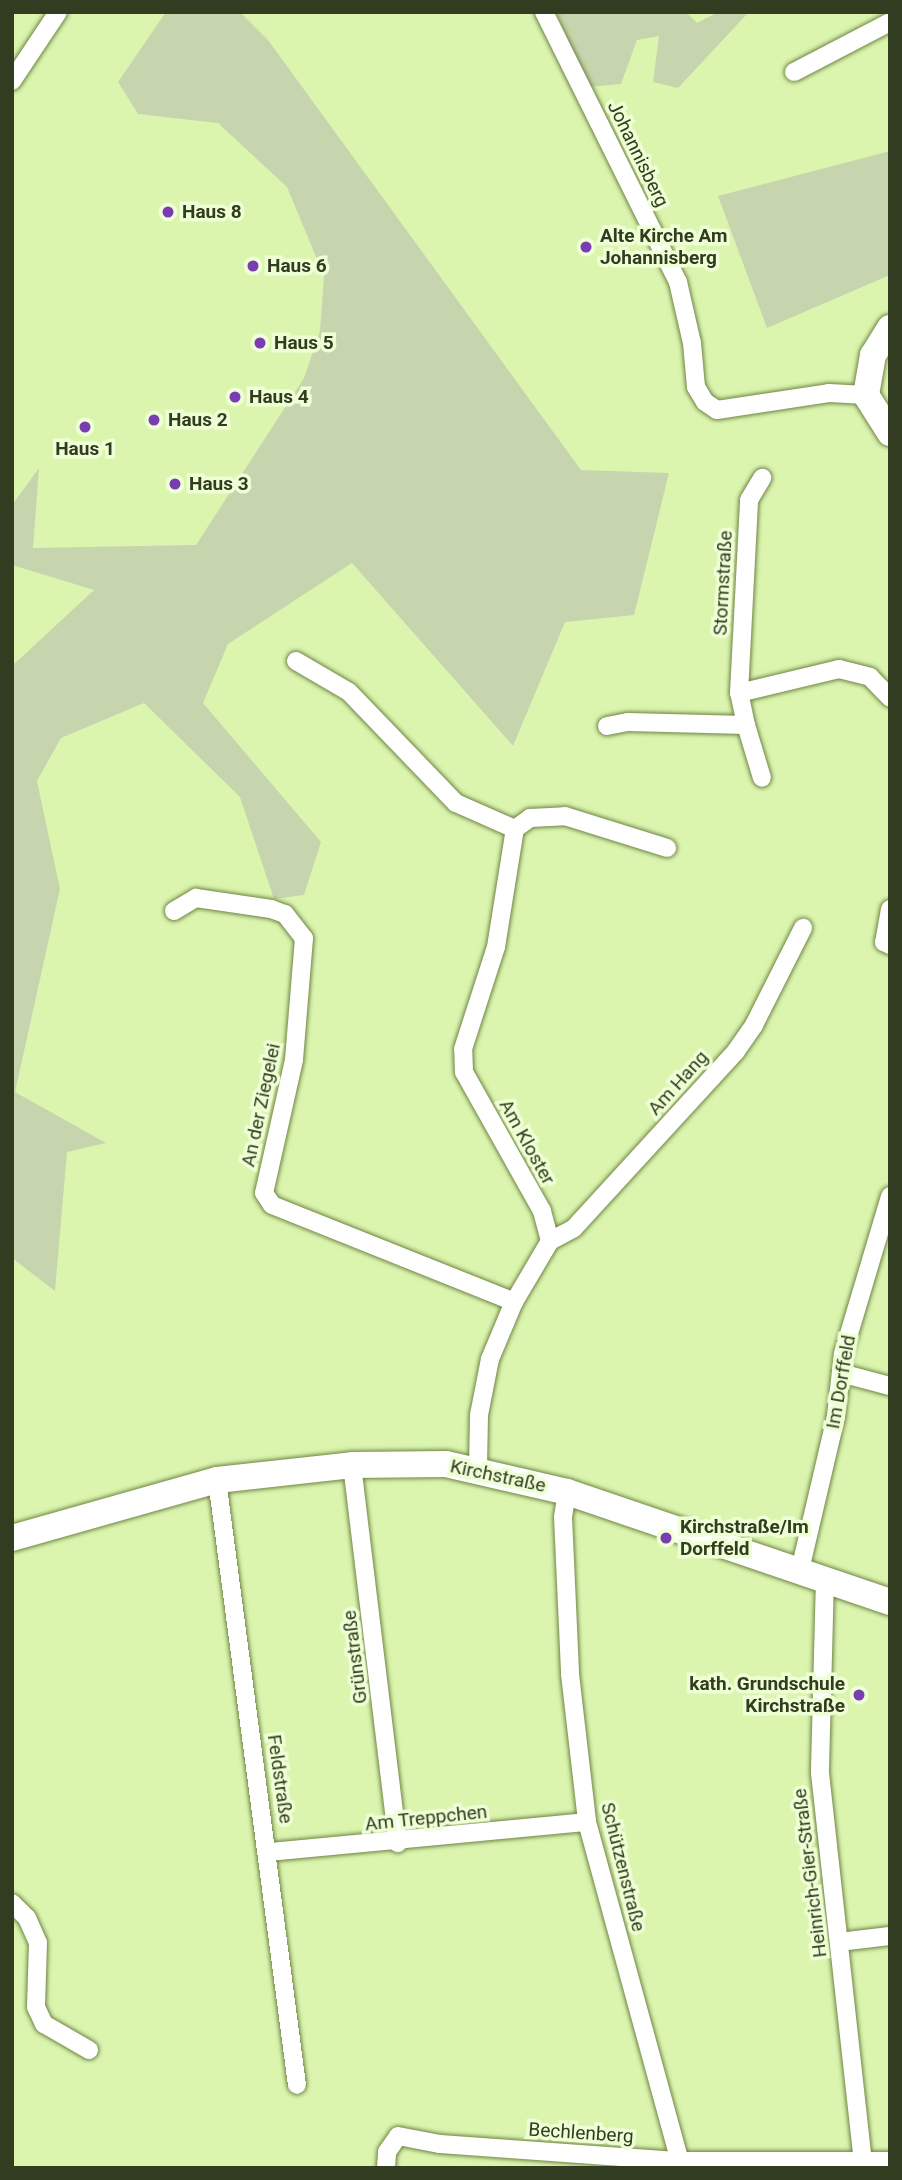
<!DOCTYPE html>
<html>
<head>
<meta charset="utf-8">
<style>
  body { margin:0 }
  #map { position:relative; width:902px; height:2180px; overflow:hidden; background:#dbf5af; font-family:Roboto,sans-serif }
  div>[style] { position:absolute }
  .green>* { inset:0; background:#c7d5ae }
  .roads { filter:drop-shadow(0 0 2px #708544) drop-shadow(0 0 2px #708544) }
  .street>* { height:18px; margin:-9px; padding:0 9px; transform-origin:9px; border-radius:9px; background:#fff }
  .secondary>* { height:26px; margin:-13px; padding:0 13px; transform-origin:13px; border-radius:13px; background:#fff }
  .dots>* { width:19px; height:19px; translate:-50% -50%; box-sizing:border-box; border:4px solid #eefed5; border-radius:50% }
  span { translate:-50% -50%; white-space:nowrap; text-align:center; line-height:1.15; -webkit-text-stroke:7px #eefed5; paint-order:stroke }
  .street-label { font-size:19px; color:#323c20 }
  .poi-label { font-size:19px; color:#323c20; font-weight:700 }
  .left { translate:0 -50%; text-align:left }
  .right { translate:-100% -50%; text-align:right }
  .frame { position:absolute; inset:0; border:14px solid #323c20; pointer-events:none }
</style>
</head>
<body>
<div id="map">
  <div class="green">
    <i style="clip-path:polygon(166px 12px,240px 12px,268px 40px,581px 470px,669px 473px,634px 615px,565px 622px,513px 746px,352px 563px,228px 644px,203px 703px,321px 842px,304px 895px,274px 899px,240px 797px,144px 703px,61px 738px,37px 781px,60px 889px,15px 1092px,106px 1143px,67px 1152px,55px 1291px,12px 1258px,12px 666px,94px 590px,12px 565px,12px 505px,39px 468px,33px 548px,196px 545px,304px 378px,320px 331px,324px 276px,287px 187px,218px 123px,138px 114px,118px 82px)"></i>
    <i style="clip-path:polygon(556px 12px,686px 12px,697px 23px,718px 12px,748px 13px,678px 88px,653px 82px,659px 36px,637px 40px,621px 84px,588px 87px)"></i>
    <i style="clip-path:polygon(890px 151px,890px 275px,767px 328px,718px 196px)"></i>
  </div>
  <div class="roads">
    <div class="street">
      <i style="left:544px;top:12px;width:301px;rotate:63.6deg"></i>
      <i style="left:678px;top:282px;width:63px;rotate:77.1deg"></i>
      <i style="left:692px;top:343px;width:44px;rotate:84.8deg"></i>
      <i style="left:696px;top:387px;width:17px;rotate:59deg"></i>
      <i style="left:705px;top:402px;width:14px;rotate:34deg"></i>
      <i style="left:717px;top:410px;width:113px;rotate:-8.6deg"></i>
      <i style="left:829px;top:393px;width:37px;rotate:3deg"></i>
      <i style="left:794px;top:72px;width:108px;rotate:-27.5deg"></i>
      <i style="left:12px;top:81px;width:83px;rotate:-56.3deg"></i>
      <i style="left:296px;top:661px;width:61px;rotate:30.3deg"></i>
      <i style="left:349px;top:692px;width:154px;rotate:46.1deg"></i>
      <i style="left:456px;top:803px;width:64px;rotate:23.8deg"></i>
      <i style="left:739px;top:693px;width:193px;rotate:-87deg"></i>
      <i style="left:749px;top:500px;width:26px;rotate:-59deg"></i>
      <i style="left:746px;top:725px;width:55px;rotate:73.2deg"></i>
      <i style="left:607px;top:726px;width:21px;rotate:-11deg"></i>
      <i style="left:628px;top:722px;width:118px;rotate:1.5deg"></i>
      <i style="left:746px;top:725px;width:33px;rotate:-102deg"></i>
      <i style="left:739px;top:693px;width:103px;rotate:-13.5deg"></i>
      <i style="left:839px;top:669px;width:32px;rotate:14deg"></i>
      <i style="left:870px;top:677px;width:29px;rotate:46deg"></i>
      <i style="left:890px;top:909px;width:34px;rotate:100deg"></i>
      <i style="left:884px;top:942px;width:7px;rotate:27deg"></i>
      <i style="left:174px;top:911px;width:26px;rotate:-31deg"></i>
      <i style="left:196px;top:898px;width:76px;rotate:8.3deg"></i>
      <i style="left:271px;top:909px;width:15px;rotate:20deg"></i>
      <i style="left:285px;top:914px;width:31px;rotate:52deg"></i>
      <i style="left:304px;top:938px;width:122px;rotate:94.7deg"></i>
      <i style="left:294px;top:1060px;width:136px;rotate:102.7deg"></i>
      <i style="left:264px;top:1193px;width:14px;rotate:56deg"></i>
      <i style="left:272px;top:1205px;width:261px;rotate:21.8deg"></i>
      <i style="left:550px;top:1241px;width:27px;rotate:-28deg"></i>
      <i style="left:574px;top:1228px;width:240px;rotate:-47.5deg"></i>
      <i style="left:736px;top:1051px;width:32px;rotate:-55deg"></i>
      <i style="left:754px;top:1025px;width:109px;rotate:-63.2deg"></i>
      <i style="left:841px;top:1373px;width:51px;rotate:14.9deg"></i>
      <i style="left:352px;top:1465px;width:381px;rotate:83.1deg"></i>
      <i style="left:478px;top:1468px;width:53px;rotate:-88.9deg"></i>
      <i style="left:479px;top:1415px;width:57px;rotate:-78.9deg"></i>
      <i style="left:490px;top:1359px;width:62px;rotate:-67.2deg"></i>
      <i style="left:514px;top:1302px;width:71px;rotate:-59.5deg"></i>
      <i style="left:550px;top:1241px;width:31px;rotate:-105deg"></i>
      <i style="left:542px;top:1211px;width:159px;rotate:-119.3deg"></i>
      <i style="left:464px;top:1072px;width:23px;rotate:-92deg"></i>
      <i style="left:463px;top:1049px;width:107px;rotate:-72.1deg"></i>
      <i style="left:496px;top:947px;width:120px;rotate:-80.9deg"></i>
      <i style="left:515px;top:829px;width:19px;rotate:-36deg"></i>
      <i style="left:530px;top:818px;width:35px;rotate:-3deg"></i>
      <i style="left:565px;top:816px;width:107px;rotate:17.4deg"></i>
      <i style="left:217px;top:1480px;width:610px;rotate:82.47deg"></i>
      <i style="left:567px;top:1492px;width:25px;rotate:99deg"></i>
      <i style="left:563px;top:1517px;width:157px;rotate:87.4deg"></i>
      <i style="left:570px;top:1674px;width:149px;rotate:83.4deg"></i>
      <i style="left:587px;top:1822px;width:352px;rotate:74.7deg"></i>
      <i style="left:800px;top:1570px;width:158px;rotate:-76.8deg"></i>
      <i style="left:836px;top:1416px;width:62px;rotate:-83.6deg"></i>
      <i style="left:843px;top:1354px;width:165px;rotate:-73.4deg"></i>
      <i style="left:825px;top:1578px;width:195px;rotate:91.5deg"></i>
      <i style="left:820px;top:1773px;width:390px;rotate:83.7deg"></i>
      <i style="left:269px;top:1852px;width:319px;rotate:-5.4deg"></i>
      <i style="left:12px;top:1903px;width:21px;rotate:45deg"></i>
      <i style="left:27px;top:1918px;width:27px;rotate:66deg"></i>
      <i style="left:38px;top:1943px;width:64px;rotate:91.8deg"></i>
      <i style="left:36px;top:2007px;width:19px;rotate:65deg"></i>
      <i style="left:44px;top:2024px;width:52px;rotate:30deg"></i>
      <i style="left:839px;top:1942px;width:51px;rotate:-6.7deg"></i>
      <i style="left:386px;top:2168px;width:16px;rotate:-86deg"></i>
      <i style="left:387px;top:2152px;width:19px;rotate:-55deg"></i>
      <i style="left:398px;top:2136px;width:43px;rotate:10.8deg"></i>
      <i style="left:440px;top:2144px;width:241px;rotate:4.1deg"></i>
      <i style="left:680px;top:2161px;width:210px"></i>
    </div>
    <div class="secondary">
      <i style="left:890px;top:328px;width:32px;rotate:122deg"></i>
      <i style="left:873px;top:355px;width:41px;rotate:99.9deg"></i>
      <i style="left:866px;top:395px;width:45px;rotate:57.7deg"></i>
      <i style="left:12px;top:1538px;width:213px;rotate:-15.8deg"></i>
      <i style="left:217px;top:1480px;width:136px;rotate:-6.3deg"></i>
      <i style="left:352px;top:1465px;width:94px;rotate:-0.6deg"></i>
      <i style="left:446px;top:1464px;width:124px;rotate:13deg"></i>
      <i style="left:567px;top:1492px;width:341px;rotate:18.8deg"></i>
    </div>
  </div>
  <div class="dots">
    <i style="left:168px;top:212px;background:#793cb1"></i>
    <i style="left:586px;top:247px;background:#793cb1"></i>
    <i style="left:253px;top:266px;background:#793cb1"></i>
    <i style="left:260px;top:343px;background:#793cb1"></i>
    <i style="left:235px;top:397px;background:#793cb1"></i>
    <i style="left:154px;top:420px;background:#793cb1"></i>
    <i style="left:85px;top:427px;background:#793cb1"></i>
    <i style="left:175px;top:484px;background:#793cb1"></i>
    <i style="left:666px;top:1538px;background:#793cb1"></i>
    <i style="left:859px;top:1695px;background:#793cb1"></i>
  </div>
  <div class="street-label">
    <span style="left:638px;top:154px;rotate:64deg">Johannisberg</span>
    <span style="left:723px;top:583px;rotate:-87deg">Stormstraße</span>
    <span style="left:678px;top:1083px;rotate:-48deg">Am Hang</span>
    <span style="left:261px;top:1105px;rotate:-78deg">An der Ziegelei</span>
    <span style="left:527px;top:1142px;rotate:61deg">Am Kloster</span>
    <span style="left:841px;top:1382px;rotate:-80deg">Im Dorffeld</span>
    <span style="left:498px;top:1476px;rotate:12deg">Kirchstraße</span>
    <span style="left:355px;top:1657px;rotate:-97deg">Grünstraße</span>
    <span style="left:280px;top:1779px;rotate:82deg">Feldstraße</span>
    <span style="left:426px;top:1818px;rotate:-6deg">Am Treppchen</span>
    <span style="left:623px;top:1867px;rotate:76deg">Schützenstraße</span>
    <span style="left:810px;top:1873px;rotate:-97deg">Heinrich-Gier-Straße</span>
    <span style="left:581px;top:2133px;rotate:4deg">Bechlenberg</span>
  </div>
  <div class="poi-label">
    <span class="left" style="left:182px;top:212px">Haus 8</span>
    <span class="left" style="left:600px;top:247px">Alte Kirche Am<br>Johannisberg</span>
    <span class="left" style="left:267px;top:266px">Haus 6</span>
    <span class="left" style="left:274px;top:343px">Haus 5</span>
    <span class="left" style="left:249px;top:397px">Haus 4</span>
    <span class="left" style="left:168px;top:420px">Haus 2</span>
    <span style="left:85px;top:449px">Haus 1</span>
    <span class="left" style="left:189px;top:484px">Haus 3</span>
    <span class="left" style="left:680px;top:1538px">Kirchstraße/Im<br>Dorffeld</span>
    <span class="right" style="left:845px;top:1695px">kath. Grundschule<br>Kirchstraße</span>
  </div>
  <div class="frame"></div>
</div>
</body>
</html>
